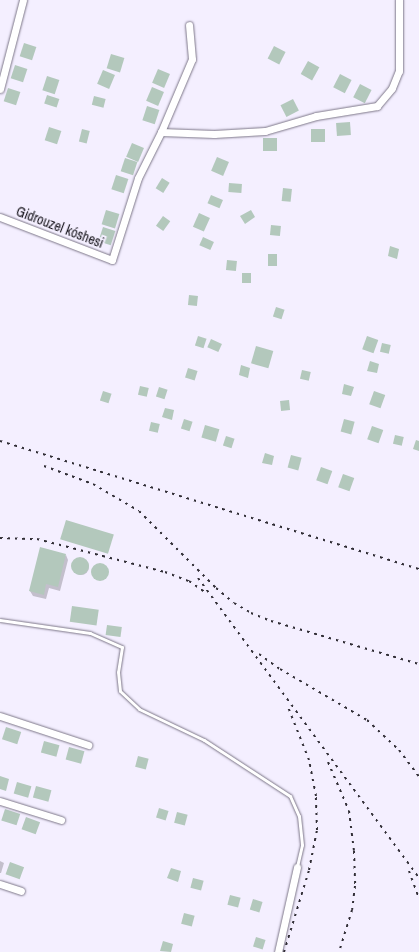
<!DOCTYPE html>
<html>
<head>
<meta charset="utf-8">
<style>
  body { margin:0 }
  #map { position:relative; width:419px; height:952px; overflow:hidden; background:#f4efff; font-family:"Archivo Narrow",sans-serif }
  div>[style] { position:absolute }
  .shadow>* { inset:0; background:#0003 }
  .round { border-radius:50% }
  .building>* { inset:0; background:#b3c8bc; transform-origin:0 0 }
  .roads { filter:drop-shadow(0 0 1px #7d7789) drop-shadow(0 0 1px #7d7789) }
  .lane>* { height:3px; margin:-1.5px; padding:0 1.5px; transform-origin:1.5px; border-radius:1.5px; background:#fff }
  .street>* { height:7px; margin:-3.5px; padding:0 3.5px; transform-origin:3.5px; border-radius:3.5px; background:#fff }
  .rail>* { height:2px; margin-top:-1px; transform-origin:0; background:repeating-linear-gradient(90deg,#312e36 0 2.5px,transparent 0 7.5px) }
  span { translate:-50% -50%; white-space:nowrap; text-align:center; line-height:1.15; -webkit-text-stroke:4px #f4efff; paint-order:stroke }
  .street-label { font-size:14px; color:#17151c }
</style>
</head>
<body>
<div id="map">
  <div class="shadow">
    <i style="clip-path:polygon(66px 555px,68px 560px,60px 591px,49px 588px,46px 599px,33px 596px,30px 591px)"></i>
    <i class="round" style="left:73px;top:559px;width:16px;height:16px"></i>
    <i class="round" style="left:92px;top:564px;width:16px;height:16px"></i>
    <i style="clip-path:polygon(0 861px,4px 863px,1px 873px,0 873px)"></i>
  </div>
  <div class="building">
    <i style="left:24px;top:43px;width:13px;height:14px;rotate:18deg"></i>
    <i style="left:274px;top:46px;width:13px;height:14px;rotate:27deg"></i>
    <i style="left:111px;top:54px;width:14px;height:15px;rotate:17deg"></i>
    <i style="left:308px;top:61px;width:13px;height:15px;rotate:29deg"></i>
    <i style="left:15px;top:65px;width:13px;height:14px;rotate:18deg"></i>
    <i style="left:158px;top:69px;width:13px;height:15px;rotate:23deg"></i>
    <i style="left:103px;top:70px;width:13px;height:15px;rotate:23deg"></i>
    <i style="left:340px;top:74px;width:13px;height:15px;rotate:27deg"></i>
    <i style="left:47px;top:76px;width:13px;height:15px;rotate:18deg"></i>
    <i style="left:360px;top:84px;width:13px;height:15px;rotate:27deg"></i>
    <i style="left:152px;top:87px;width:13px;height:15px;rotate:23deg"></i>
    <i style="left:8px;top:88px;width:13px;height:14px;rotate:18deg"></i>
    <i style="left:47px;top:95px;width:13px;height:9px;rotate:18deg"></i>
    <i style="left:94px;top:96px;width:12px;height:9px;rotate:14deg"></i>
    <i style="left:293px;top:99px;width:13px;height:14px;rotate:63deg"></i>
    <i style="left:147px;top:106px;width:13px;height:15px;rotate:18deg"></i>
    <i style="left:350px;top:122px;width:13px;height:14px;rotate:86deg"></i>
    <i style="left:49px;top:127px;width:13px;height:14px;rotate:18deg"></i>
    <i style="left:82px;top:129px;width:8px;height:13px;rotate:14deg"></i>
    <i style="left:311px;top:129px;width:14px;height:13px"></i>
    <i style="left:263px;top:138px;width:14px;height:13px"></i>
    <i style="left:132px;top:143px;width:13px;height:15px;rotate:23deg"></i>
    <i style="left:217px;top:157px;width:13px;height:15px;rotate:23deg"></i>
    <i style="left:125px;top:158px;width:13px;height:14px;rotate:18deg"></i>
    <i style="left:116px;top:175px;width:13px;height:15px;rotate:18deg"></i>
    <i style="left:162px;top:178px;width:9px;height:12px;rotate:32deg"></i>
    <i style="left:229px;top:183px;width:13px;height:9px;rotate:4deg"></i>
    <i style="left:283px;top:188px;width:9px;height:13px;rotate:6deg"></i>
    <i style="left:211px;top:195px;width:13px;height:9px;rotate:23deg"></i>
    <i style="left:106px;top:210px;width:14px;height:15px;rotate:17deg"></i>
    <i style="clip-path:polygon(251px 210px,255px 217px,245px 224px,240px 216px)"></i>
    <i style="left:199px;top:213px;width:12px;height:15px;rotate:24deg"></i>
    <i style="left:163px;top:216px;width:9px;height:12px;rotate:36deg"></i>
    <i style="left:271px;top:225px;width:10px;height:10px;rotate:6deg"></i>
    <i style="left:103px;top:227px;width:13px;height:15px;rotate:18deg"></i>
    <i style="left:203px;top:237px;width:12px;height:9px;rotate:24deg"></i>
    <i style="clip-path:polygon(390px 246px,399px 249px,397px 259px,388px 256px)"></i>
    <i style="left:268px;top:254px;width:9px;height:12px"></i>
    <i style="left:227px;top:260px;width:10px;height:10px;rotate:6deg"></i>
    <i style="left:242px;top:273px;width:9px;height:10px"></i>
    <i style="left:189px;top:295px;width:9px;height:10px;rotate:6deg"></i>
    <i style="left:276px;top:307px;width:9px;height:10px;rotate:18deg"></i>
    <i style="left:198px;top:336px;width:9px;height:10px;rotate:18deg"></i>
    <i style="left:367px;top:336px;width:12px;height:14px;rotate:20deg"></i>
    <i style="left:211px;top:339px;width:12px;height:9px;rotate:24deg"></i>
    <i style="left:382px;top:343px;width:9px;height:9px;rotate:13deg"></i>
    <i style="left:256px;top:346px;width:18px;height:18px;rotate:16deg"></i>
    <i style="clip-path:polygon(370px 361px,379px 364px,377px 373px,367px 371px)"></i>
    <i style="clip-path:polygon(241px 365px,250px 368px,248px 378px,239px 375px)"></i>
    <i style="left:188px;top:368px;width:10px;height:10px;rotate:17deg"></i>
    <i style="left:302px;top:370px;width:9px;height:9px;rotate:13deg"></i>
    <i style="clip-path:polygon(344px 384px,354px 387px,351px 396px,342px 394px)"></i>
    <i style="left:140px;top:386px;width:9px;height:9px;rotate:13deg"></i>
    <i style="left:159px;top:387px;width:9px;height:10px;rotate:18deg"></i>
    <i style="left:103px;top:391px;width:9px;height:10px;rotate:18deg"></i>
    <i style="left:374px;top:391px;width:12px;height:14px;rotate:20deg"></i>
    <i style="left:289px;top:400px;width:10px;height:9px;rotate:84deg"></i>
    <i style="clip-path:polygon(165px 408px,174px 410px,172px 420px,162px 417px)"></i>
    <i style="left:184px;top:419px;width:9px;height:10px;rotate:18deg"></i>
    <i style="left:344px;top:419px;width:11px;height:13px;rotate:15deg"></i>
    <i style="left:151px;top:422px;width:9px;height:9px;rotate:13deg"></i>
    <i style="left:205px;top:425px;width:15px;height:13px;rotate:16deg"></i>
    <i style="left:372px;top:426px;width:12px;height:14px;rotate:20deg"></i>
    <i style="left:395px;top:435px;width:9px;height:9px;rotate:13deg"></i>
    <i style="left:226px;top:436px;width:9px;height:10px;rotate:18deg"></i>
    <i style="clip-path:polygon(416px 440px,419px 441px,419px 451px,413px 449px)"></i>
    <i style="clip-path:polygon(265px 453px,274px 456px,272px 465px,262px 463px)"></i>
    <i style="left:291px;top:455px;width:11px;height:13px;rotate:15deg"></i>
    <i style="left:321px;top:467px;width:12px;height:14px;rotate:20deg"></i>
    <i style="left:343px;top:474px;width:12px;height:14px;rotate:20deg"></i>
    <i style="left:66px;top:520px;width:50px;height:20px;rotate:17deg"></i>
    <i style="clip-path:polygon(40px 547px,66px 554px,58px 587px,46px 584px,44px 595px,29px 591px)"></i>
    <i class="round" style="left:71px;top:557px;width:18px;height:18px"></i>
    <i class="round" style="left:91px;top:563px;width:18px;height:18px"></i>
    <i style="left:72px;top:606px;width:27px;height:16px;rotate:8deg"></i>
    <i style="left:107px;top:625px;width:15px;height:10px;rotate:8deg"></i>
    <i style="left:6px;top:727px;width:16px;height:13px;rotate:18deg"></i>
    <i style="left:44px;top:741px;width:16px;height:12px;rotate:15deg"></i>
    <i style="left:69px;top:747px;width:16px;height:13px;rotate:15deg"></i>
    <i style="left:138px;top:756px;width:11px;height:11px;rotate:15deg"></i>
    <i style="clip-path:polygon(0 776px,9px 779px,6px 791px,0 789px)"></i>
    <i style="left:17px;top:782px;width:15px;height:12px;rotate:16deg"></i>
    <i style="left:36px;top:786px;width:16px;height:12px;rotate:15deg"></i>
    <i style="left:159px;top:808px;width:10px;height:10px;rotate:17deg"></i>
    <i style="left:5px;top:809px;width:16px;height:12px;rotate:18deg"></i>
    <i style="left:177px;top:812px;width:11px;height:11px;rotate:15deg"></i>
    <i style="left:26px;top:817px;width:15px;height:13px;rotate:20deg"></i>
    <i style="left:10px;top:862px;width:15px;height:13px;rotate:20deg"></i>
    <i style="clip-path:polygon(171px 868px,181px 871px,178px 882px,167px 878px)"></i>
    <i style="left:193px;top:878px;width:11px;height:10px;rotate:15deg"></i>
    <i style="left:230px;top:895px;width:11px;height:10px;rotate:15deg"></i>
    <i style="left:253px;top:899px;width:10px;height:11px;rotate:17deg"></i>
    <i style="left:184px;top:913px;width:11px;height:11px;rotate:15deg"></i>
    <i style="left:256px;top:937px;width:10px;height:10px;rotate:17deg"></i>
    <i style="clip-path:polygon(163px 941px,173px 944px,171px 952px,160px 951px)"></i>
  </div>
  <div class="roads">
    <div class="lane">
      <i style="left:0;top:620px;width:91px;rotate:8.2deg"></i>
      <i style="left:90px;top:633px;width:35px;rotate:24deg"></i>
      <i style="left:122px;top:647px;width:25px;rotate:99deg"></i>
      <i style="left:118px;top:672px;width:19px;rotate:84deg"></i>
      <i style="left:120px;top:691px;width:26px;rotate:43deg"></i>
      <i style="left:139px;top:709px;width:72px;rotate:25.5deg"></i>
      <i style="left:204px;top:740px;width:103px;rotate:33.1deg"></i>
      <i style="left:290px;top:796px;width:22px;rotate:66deg"></i>
      <i style="left:299px;top:816px;width:29px;rotate:84deg"></i>
      <i style="left:302px;top:845px;width:22px;rotate:103deg"></i>
    </div>
    <div class="street">
      <i style="left:0;top:89px;width:92px;rotate:-75.5deg"></i>
      <i style="left:161px;top:132px;width:53px;rotate:2.2deg"></i>
      <i style="left:214px;top:134px;width:51px;rotate:-3.4deg"></i>
      <i style="left:265px;top:131px;width:53px;rotate:-16.4deg"></i>
      <i style="left:316px;top:116px;width:62px;rotate:-9.3deg"></i>
      <i style="left:377px;top:106px;width:23px;rotate:-50deg"></i>
      <i style="left:392px;top:88px;width:18px;rotate:-68deg"></i>
      <i style="left:399px;top:71px;width:71px;rotate:-90deg"></i>
      <i style="left:0;top:217px;width:120px;rotate:21deg"></i>
      <i style="left:112px;top:260px;width:86px;rotate:-72.4deg"></i>
      <i style="left:138px;top:178px;width:51px;rotate:-63.4deg"></i>
      <i style="left:161px;top:132px;width:79px;rotate:-67deg"></i>
      <i style="left:192px;top:59px;width:34px;rotate:-95deg"></i>
      <i style="left:0;top:716px;width:93px;rotate:18.2deg"></i>
      <i style="left:0;top:801px;width:64px;rotate:17.3deg"></i>
      <i style="left:0;top:884px;width:22px;rotate:18deg"></i>
      <i style="left:278px;top:952px;width:87px;rotate:-77.4deg"></i>
    </div>
  </div>
  <div class="rail">
    <i style="left:0;top:441px;width:438px;rotate:17deg"></i>
    <i style="left:44px;top:466px;width:52px;rotate:20.2deg"></i>
    <i style="left:93px;top:484px;width:53px;rotate:30.4deg"></i>
    <i style="left:139px;top:511px;width:109px;rotate:45deg"></i>
    <i style="left:216px;top:588px;width:23px;rotate:40deg"></i>
    <i style="left:234px;top:603px;width:20px;rotate:30deg"></i>
    <i style="left:251px;top:613px;width:22px;rotate:22deg"></i>
    <i style="left:271px;top:621px;width:154px;rotate:16.2deg"></i>
    <i style="left:0;top:538px;width:37px;rotate:2deg"></i>
    <i style="left:37px;top:539px;width:132px;rotate:14.5deg"></i>
    <i style="left:165px;top:572px;width:26px;rotate:21deg"></i>
    <i style="left:189px;top:581px;width:19px;rotate:35deg"></i>
    <i style="left:198px;top:578px;width:373px;rotate:53.6deg"></i>
    <i style="left:259px;top:654px;width:26px;rotate:36deg"></i>
    <i style="left:280px;top:669px;width:101px;rotate:30.4deg"></i>
    <i style="left:367px;top:720px;width:44px;rotate:43.2deg"></i>
    <i style="left:399px;top:750px;width:34px;rotate:53deg"></i>
    <i style="left:328px;top:762px;width:53px;rotate:66.8deg"></i>
    <i style="left:349px;top:811px;width:40px;rotate:82.9deg"></i>
    <i style="left:354px;top:851px;width:35px;rotate:88deg"></i>
    <i style="left:355px;top:886px;width:24px;rotate:97deg"></i>
    <i style="left:352px;top:910px;width:44px;rotate:107.2deg"></i>
    <i style="left:409px;top:871px;width:29px;rotate:70deg"></i>
    <i style="left:284px;top:952px;width:86px;rotate:-73deg"></i>
    <i style="left:309px;top:870px;width:41px;rotate:-78.7deg"></i>
    <i style="left:317px;top:830px;width:34px;rotate:-92deg"></i>
    <i style="left:316px;top:796px;width:37px;rotate:-101deg"></i>
    <i style="left:309px;top:760px;width:57px;rotate:-111.6deg"></i>
  </div>
  <div class="street-label">
    <span style="left:60px;top:227px;rotate:21deg">Gidrouzel kóshesi</span>
  </div>
</div>
</body>
</html>
